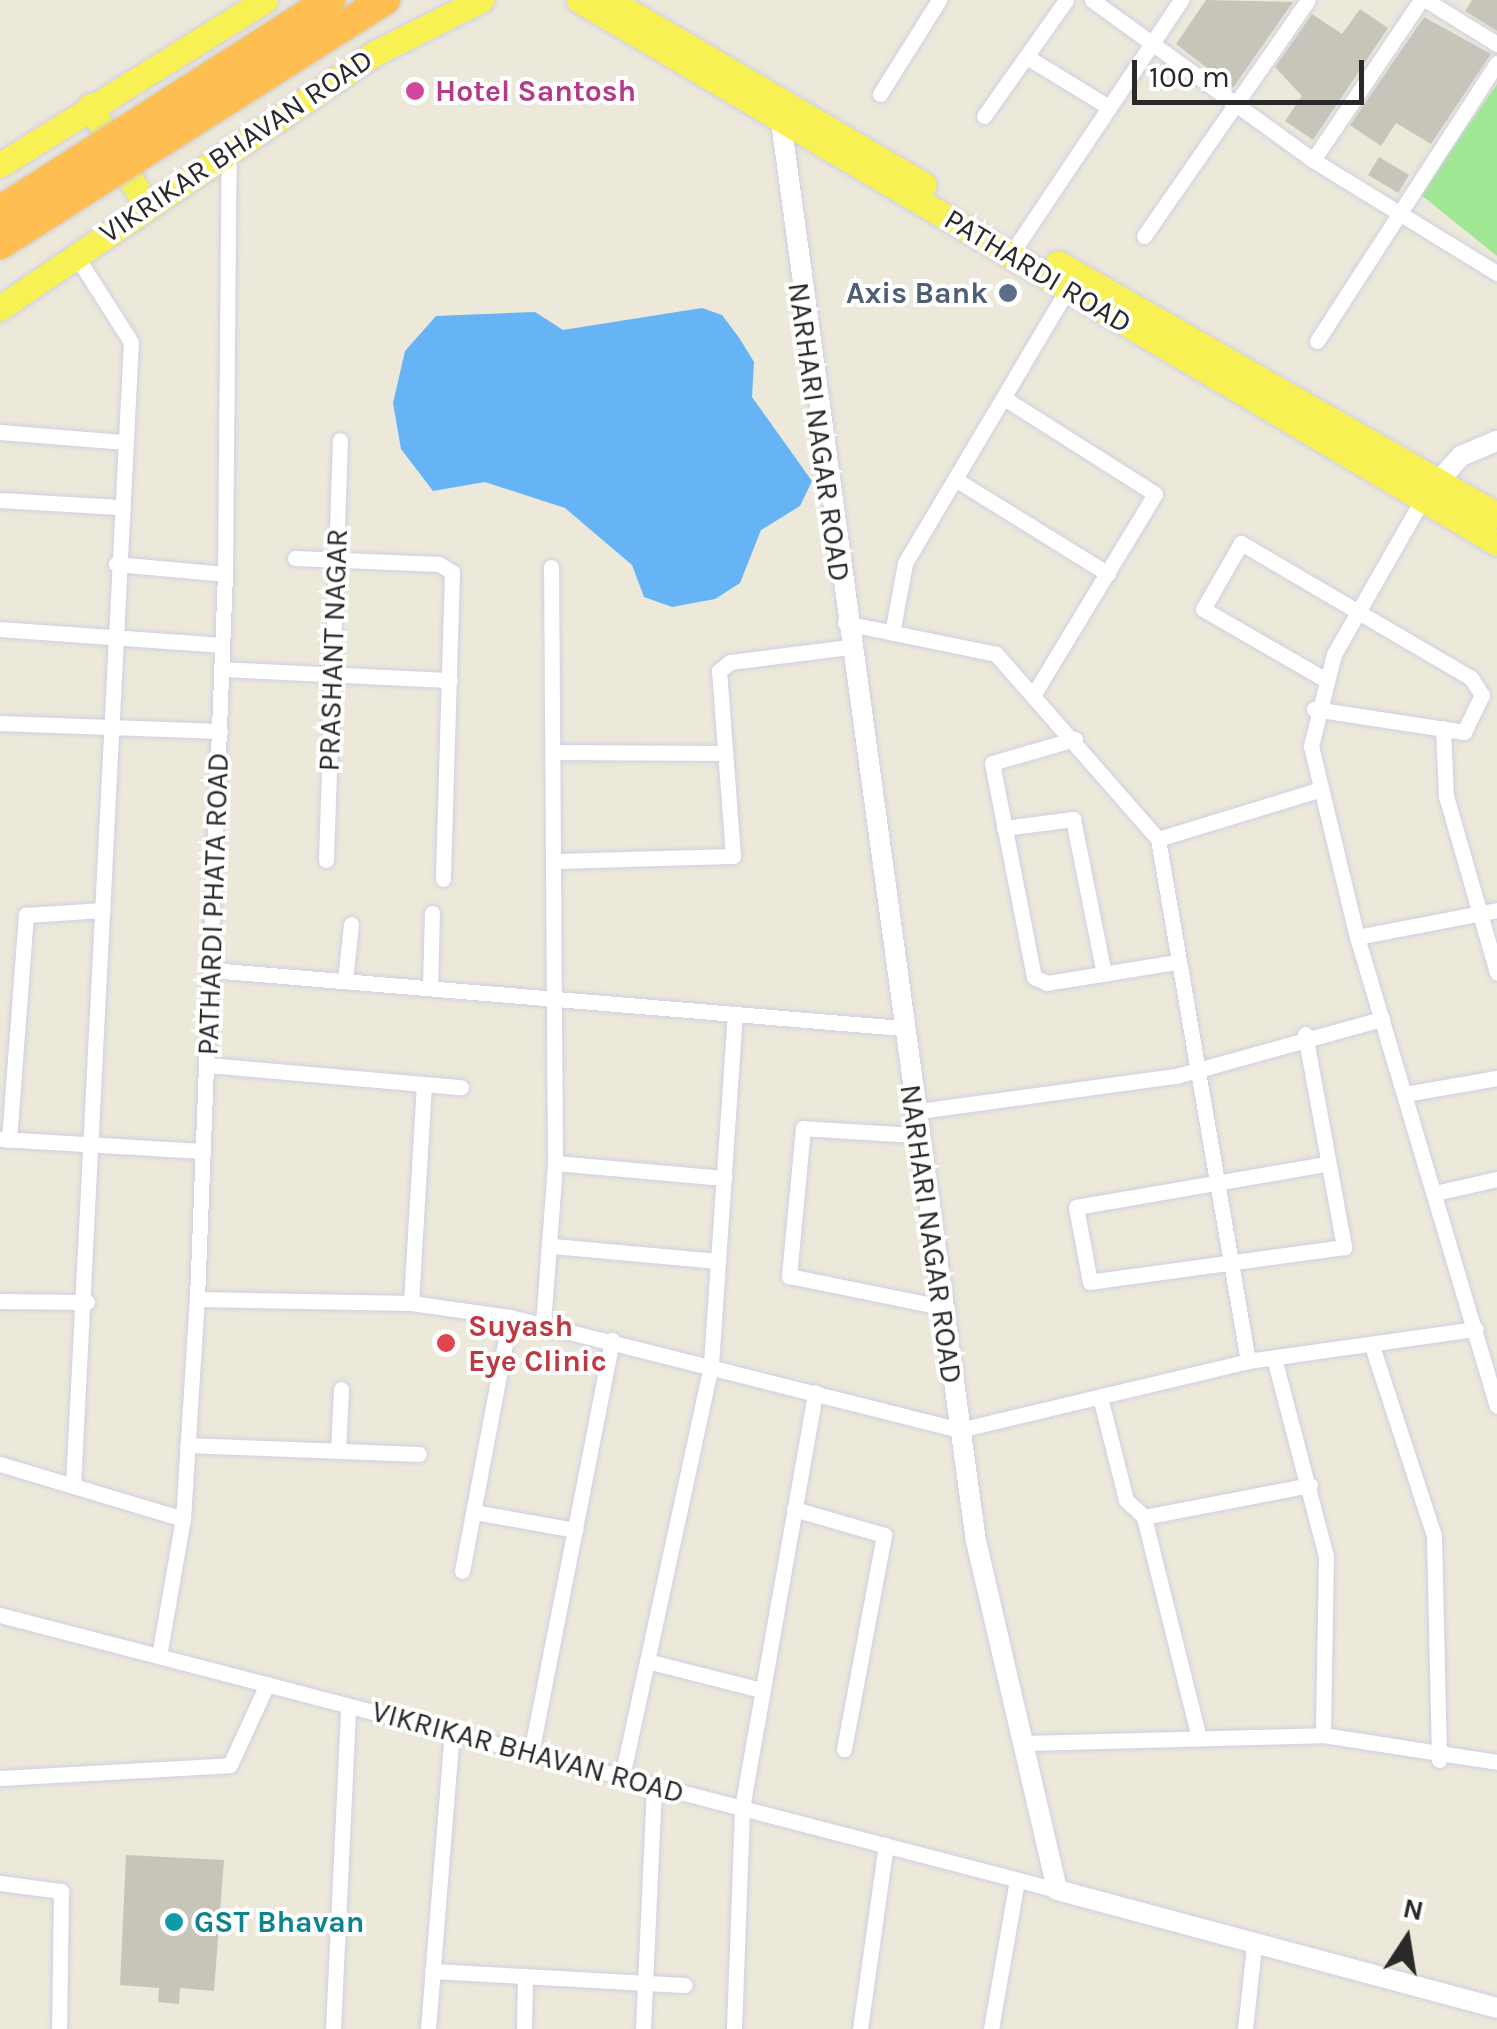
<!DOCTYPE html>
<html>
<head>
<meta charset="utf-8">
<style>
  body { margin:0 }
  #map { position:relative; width:1497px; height:2029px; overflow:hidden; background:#ece8da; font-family:Karla,sans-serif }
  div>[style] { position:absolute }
  .green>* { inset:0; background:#9fe793 }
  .water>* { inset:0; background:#66b4f5 }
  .building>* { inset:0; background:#c7c5b9; transform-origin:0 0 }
  .roads { filter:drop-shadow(0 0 2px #cfcfe3) drop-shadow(0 0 2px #cfcfe3) }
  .minor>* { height:15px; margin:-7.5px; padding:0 7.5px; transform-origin:7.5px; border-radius:7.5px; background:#fff }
  .tertiary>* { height:20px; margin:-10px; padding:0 10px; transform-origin:10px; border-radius:10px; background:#fff }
  .primary>* { height:25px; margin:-12.5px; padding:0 12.5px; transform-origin:12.5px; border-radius:12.5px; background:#f8f153 }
  .bridges { filter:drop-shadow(0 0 2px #ccc) drop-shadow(0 0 2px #ccc) }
  .motorway-bridge>* { height:30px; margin:-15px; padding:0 15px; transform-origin:15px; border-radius:15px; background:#ffbe52 }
  .dots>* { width:28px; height:28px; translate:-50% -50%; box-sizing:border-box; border:5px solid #fff; border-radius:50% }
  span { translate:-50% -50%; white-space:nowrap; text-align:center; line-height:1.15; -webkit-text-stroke:8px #fff; paint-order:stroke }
  .hotel-label { font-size:30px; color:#b23c85; font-weight:700 }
  .left { translate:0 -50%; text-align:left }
  .street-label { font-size:30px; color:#292929 }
  .service-label { font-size:30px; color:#4e5e75; font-weight:700 }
  .right { translate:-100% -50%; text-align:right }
  .health-label { font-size:30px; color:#be3a42; font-weight:700 }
  .culture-label { font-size:30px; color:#0d838f; font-weight:700 }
  .north { position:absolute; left:1357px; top:1889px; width:100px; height:100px; -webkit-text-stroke:8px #fff; paint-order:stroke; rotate:12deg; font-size:28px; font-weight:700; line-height:40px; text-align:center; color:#292929 }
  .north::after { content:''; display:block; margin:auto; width:35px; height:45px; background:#292929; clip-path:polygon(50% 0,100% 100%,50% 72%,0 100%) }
  .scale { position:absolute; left:1132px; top:60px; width:232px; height:45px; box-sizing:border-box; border:5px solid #292929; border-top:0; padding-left:12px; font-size:30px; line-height:35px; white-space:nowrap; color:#292929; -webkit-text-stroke:8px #fff; paint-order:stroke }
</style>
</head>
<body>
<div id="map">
  <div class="green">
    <i style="clip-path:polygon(1497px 84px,1497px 256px,1420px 194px)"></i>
  </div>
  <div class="water">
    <i style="clip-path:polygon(702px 308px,722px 315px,740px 339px,754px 362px,752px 397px,812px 481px,800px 506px,761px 530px,740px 583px,715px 599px,672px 607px,644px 597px,632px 565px,565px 508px,485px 482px,433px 491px,401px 449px,393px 403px,405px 351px,436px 316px,535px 312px,563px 330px)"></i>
  </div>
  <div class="building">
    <i style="clip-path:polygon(1206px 0,1293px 2px,1233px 88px,1176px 44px)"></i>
    <i style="clip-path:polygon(1472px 0,1497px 0,1497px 31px,1465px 11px)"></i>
    <i style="clip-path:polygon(1360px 9px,1388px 28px,1313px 140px,1285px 121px,1302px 96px,1275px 67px,1312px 14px,1342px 34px)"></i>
    <i style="clip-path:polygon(1424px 17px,1491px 54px,1431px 144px,1396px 123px,1381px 146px,1350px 125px)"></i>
    <i style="left:1379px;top:157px;width:35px;height:21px;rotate:31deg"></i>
    <i style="clip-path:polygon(126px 1855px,224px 1860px,214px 1991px,180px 1988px,179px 2004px,158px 2002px,159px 1988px,120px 1985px)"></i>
  </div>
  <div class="roads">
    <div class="minor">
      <i style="left:1092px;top:0;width:273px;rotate:35.9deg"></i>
      <i style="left:1313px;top:160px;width:216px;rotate:31.6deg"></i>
      <i style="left:1426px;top:0;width:84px;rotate:31.8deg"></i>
      <i style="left:1027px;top:57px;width:94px;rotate:31.5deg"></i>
      <i style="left:880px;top:94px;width:111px;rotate:-57.9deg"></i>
      <i style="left:984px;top:116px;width:142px;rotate:-54.7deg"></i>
      <i style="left:1313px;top:160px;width:193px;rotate:-56deg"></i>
      <i style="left:1144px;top:236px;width:287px;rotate:-55.2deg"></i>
      <i style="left:1011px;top:254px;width:306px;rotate:-56.2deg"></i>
      <i style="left:1317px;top:341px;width:331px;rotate:-57.1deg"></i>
      <i style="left:1004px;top:398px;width:179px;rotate:32.4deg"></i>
      <i style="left:1155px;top:494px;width:232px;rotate:121.2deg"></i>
      <i style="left:0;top:432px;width:123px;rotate:4.6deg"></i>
      <i style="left:955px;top:479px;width:180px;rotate:31.8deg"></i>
      <i style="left:0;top:500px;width:119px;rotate:3.4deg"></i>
      <i style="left:1422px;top:500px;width:177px;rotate:119.7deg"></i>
      <i style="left:1334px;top:654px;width:95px;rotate:104deg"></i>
      <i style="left:1311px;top:746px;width:196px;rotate:76.5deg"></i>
      <i style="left:1357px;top:937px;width:489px;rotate:73.4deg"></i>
      <i style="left:295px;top:558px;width:144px;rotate:2.4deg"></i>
      <i style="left:439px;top:564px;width:15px;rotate:32deg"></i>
      <i style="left:452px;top:572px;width:307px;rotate:91.7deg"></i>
      <i style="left:116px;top:564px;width:109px;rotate:5.2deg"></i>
      <i style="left:845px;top:623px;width:154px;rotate:11.6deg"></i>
      <i style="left:996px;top:654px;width:246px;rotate:48.8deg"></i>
      <i style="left:1158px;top:839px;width:530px;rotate:80.22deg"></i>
      <i style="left:893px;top:628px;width:66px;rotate:-79.5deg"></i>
      <i style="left:905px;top:563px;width:320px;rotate:-59.3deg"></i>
      <i style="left:0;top:629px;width:222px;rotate:4.1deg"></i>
      <i style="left:221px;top:669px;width:229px;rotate:2.8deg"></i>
      <i style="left:1314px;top:709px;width:152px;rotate:8.7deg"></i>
      <i style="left:1464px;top:732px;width:41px;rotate:-64.1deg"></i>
      <i style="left:1482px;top:695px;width:20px;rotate:-123deg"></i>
      <i style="left:1471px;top:678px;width:267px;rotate:-149.6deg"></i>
      <i style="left:1241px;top:543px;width:76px;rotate:119.9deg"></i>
      <i style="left:1203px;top:609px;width:140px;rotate:30deg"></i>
      <i style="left:0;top:723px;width:220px;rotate:2.1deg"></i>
      <i style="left:1443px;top:728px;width:68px;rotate:87.5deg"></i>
      <i style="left:1446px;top:796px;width:184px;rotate:73.9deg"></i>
      <i style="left:1075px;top:739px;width:86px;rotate:163.9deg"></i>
      <i style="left:992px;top:763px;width:218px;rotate:78.9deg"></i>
      <i style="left:1034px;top:977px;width:14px;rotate:25deg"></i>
      <i style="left:1047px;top:983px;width:132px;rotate:-9.2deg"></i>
      <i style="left:553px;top:752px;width:169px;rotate:0.3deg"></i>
      <i style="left:1004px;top:828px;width:70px;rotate:-7.4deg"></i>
      <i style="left:1073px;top:819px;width:158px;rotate:78.7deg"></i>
      <i style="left:1158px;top:839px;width:167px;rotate:-17deg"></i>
      <i style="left:326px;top:860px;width:420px;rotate:-88.1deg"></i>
      <i style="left:555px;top:861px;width:178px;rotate:-1.6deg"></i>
      <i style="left:733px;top:856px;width:186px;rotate:-94.3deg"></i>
      <i style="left:719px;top:671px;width:14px;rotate:-39deg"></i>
      <i style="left:730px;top:662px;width:120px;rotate:-7.2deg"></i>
      <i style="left:1357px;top:937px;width:143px;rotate:-10.9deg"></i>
      <i style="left:211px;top:970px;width:692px;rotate:4.8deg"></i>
      <i style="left:345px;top:981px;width:57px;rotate:-84deg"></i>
      <i style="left:430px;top:988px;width:75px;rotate:-88.5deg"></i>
      <i style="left:1305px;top:1034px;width:217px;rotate:79.6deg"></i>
      <i style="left:1344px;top:1247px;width:256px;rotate:172.2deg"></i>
      <i style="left:1090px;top:1282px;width:76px;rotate:-100.6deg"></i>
      <i style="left:1076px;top:1207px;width:254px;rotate:-9.8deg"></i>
      <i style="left:207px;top:1065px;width:218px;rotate:5deg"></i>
      <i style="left:424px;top:1084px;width:219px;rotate:93.4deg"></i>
      <i style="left:424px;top:1084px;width:37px;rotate:5deg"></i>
      <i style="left:1405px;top:1094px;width:93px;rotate:-9.9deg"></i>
      <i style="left:912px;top:1112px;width:266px;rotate:-7.8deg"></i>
      <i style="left:1176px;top:1076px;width:214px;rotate:-15.5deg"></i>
      <i style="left:916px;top:1135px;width:113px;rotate:-176.5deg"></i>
      <i style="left:803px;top:1128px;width:149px;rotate:95.4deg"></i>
      <i style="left:789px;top:1276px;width:155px;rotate:11.5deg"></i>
      <i style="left:0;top:1139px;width:203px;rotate:3.4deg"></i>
      <i style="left:9px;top:1140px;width:226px;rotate:-85.7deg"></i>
      <i style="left:26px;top:915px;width:77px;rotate:-3.7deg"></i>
      <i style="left:555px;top:1163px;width:170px;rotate:5.1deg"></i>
      <i style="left:1435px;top:1193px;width:64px;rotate:-12.7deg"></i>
      <i style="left:552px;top:1246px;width:167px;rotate:5.2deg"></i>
      <i style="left:197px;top:1299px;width:214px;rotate:1.1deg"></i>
      <i style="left:411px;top:1303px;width:100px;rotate:8deg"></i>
      <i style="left:510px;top:1317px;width:463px;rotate:14.1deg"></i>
      <i style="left:959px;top:1430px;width:297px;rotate:-13.4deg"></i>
      <i style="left:1248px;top:1361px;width:230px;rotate:-8deg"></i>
      <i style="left:0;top:1301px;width:87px;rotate:0.7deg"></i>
      <i style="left:543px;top:1324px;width:161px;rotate:-85.7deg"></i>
      <i style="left:555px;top:1163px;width:596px;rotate:-90.38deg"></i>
      <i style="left:1372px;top:1346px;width:200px;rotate:71.9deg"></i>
      <i style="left:1434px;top:1536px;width:224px;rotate:88.7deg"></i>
      <i style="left:1274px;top:1358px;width:205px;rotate:75.3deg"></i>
      <i style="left:1326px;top:1556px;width:179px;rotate:91deg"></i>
      <i style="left:1100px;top:1397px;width:106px;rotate:75.8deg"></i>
      <i style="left:1126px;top:1500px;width:25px;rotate:43deg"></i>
      <i style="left:187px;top:1445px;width:232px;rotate:2.2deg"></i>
      <i style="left:338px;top:1451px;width:62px;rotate:-87.2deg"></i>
      <i style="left:0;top:1464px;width:191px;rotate:16.7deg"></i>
      <i style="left:73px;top:1486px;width:1145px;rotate:-87.1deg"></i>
      <i style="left:131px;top:342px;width:104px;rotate:-122.5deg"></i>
      <i style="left:794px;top:1509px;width:94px;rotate:16.1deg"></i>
      <i style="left:884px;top:1535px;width:218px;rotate:100.6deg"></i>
      <i style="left:474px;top:1512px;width:103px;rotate:10.1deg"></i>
      <i style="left:462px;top:1571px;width:258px;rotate:-79.3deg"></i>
      <i style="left:0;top:1615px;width:1092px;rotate:14.58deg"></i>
      <i style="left:159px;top:1656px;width:139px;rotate:-80.1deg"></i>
      <i style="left:183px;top:1519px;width:220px;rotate:-86.4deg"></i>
      <i style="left:197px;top:1299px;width:726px;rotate:-87.79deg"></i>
      <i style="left:225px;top:574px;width:425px;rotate:-89.5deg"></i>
      <i style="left:647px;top:1661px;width:119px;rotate:14.2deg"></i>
      <i style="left:1199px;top:1738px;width:228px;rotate:-104deg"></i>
      <i style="left:1144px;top:1517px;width:169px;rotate:-10.9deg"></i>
      <i style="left:1025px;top:1743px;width:298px;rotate:-1.5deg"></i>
      <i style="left:1323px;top:1735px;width:176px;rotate:8.8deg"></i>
      <i style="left:531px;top:1753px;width:421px;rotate:-78.9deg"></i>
      <i style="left:622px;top:1777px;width:422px;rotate:-77.8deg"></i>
      <i style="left:711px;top:1364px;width:351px;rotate:-86.1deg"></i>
      <i style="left:0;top:1778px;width:230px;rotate:-3.2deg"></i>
      <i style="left:230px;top:1765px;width:89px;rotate:-65.4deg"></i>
      <i style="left:0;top:1883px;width:62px;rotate:7.5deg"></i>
      <i style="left:61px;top:1891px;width:138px;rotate:90.8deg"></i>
      <i style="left:432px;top:1971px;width:253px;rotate:3.2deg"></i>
      <i style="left:333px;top:2029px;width:323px;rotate:-87.3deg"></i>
      <i style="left:428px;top:2029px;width:298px;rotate:-85.4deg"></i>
      <i style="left:524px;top:2029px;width:53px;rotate:-88.9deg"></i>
      <i style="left:643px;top:2029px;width:244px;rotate:-87.4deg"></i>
      <i style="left:734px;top:2029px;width:221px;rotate:-87.9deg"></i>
      <i style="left:742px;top:1808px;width:422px;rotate:-80deg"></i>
      <i style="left:860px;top:2029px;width:186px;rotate:-82deg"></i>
      <i style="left:991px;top:2029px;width:151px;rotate:-80.1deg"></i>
      <i style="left:1245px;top:2029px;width:83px;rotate:-83.8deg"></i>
    </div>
    <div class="tertiary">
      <i style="left:779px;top:107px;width:1447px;rotate:82.18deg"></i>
      <i style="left:976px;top:1541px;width:358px;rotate:76.9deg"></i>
      <i style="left:1057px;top:1890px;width:456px;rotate:15deg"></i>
      <i style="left:1429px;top:492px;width:48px;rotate:-48.4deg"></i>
      <i style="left:1461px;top:456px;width:39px;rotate:-23deg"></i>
    </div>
    <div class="primary">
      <i style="left:579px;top:0;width:1067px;rotate:30.6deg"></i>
      <i style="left:609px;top:0;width:365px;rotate:30.4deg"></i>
      <i style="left:90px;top:106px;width:112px;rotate:60.7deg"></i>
      <i style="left:0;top:165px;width:312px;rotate:-31.9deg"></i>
      <i style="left:1058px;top:263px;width:506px;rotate:29.86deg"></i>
      <i style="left:0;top:308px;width:453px;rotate:-34.2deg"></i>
      <i style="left:375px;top:53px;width:119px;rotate:-26.6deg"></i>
    </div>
  </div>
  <div class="bridges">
    <div class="motorway-bridge">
      <i style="left:0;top:211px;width:392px;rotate:-32.6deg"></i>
      <i style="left:0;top:244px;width:456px;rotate:-32.4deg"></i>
    </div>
  </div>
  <div class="dots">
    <i style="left:415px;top:91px;background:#d1479c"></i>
    <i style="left:1008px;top:293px;background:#5c6f8a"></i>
    <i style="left:446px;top:1343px;background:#e0444e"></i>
    <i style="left:174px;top:1922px;background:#0f9aa8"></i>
  </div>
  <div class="hotel-label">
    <span class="left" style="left:435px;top:91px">Hotel Santosh</span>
  </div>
  <div class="street-label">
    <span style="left:236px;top:146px;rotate:-34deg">VIKRIKAR BHAVAN ROAD</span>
    <span style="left:1038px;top:271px;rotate:31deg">PATHARDI ROAD</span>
    <span style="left:819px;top:432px;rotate:82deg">NARHARI NAGAR ROAD</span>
    <span style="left:333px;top:650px;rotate:-88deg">PRASHANT NAGAR</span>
    <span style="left:213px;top:904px;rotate:-88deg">PATHARDI PHATA ROAD</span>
    <span style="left:931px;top:1234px;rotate:82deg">NARHARI NAGAR ROAD</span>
    <span style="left:528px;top:1752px;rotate:15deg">VIKRIKAR BHAVAN ROAD</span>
  </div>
  <div class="service-label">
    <span class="right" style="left:988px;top:293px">Axis Bank</span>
  </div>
  <div class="health-label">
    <span class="left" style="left:468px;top:1343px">Suyash<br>Eye Clinic</span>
  </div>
  <div class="culture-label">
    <span class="left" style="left:194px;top:1922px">GST Bhavan</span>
  </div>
  <div class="north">N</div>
  <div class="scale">100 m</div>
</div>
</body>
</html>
